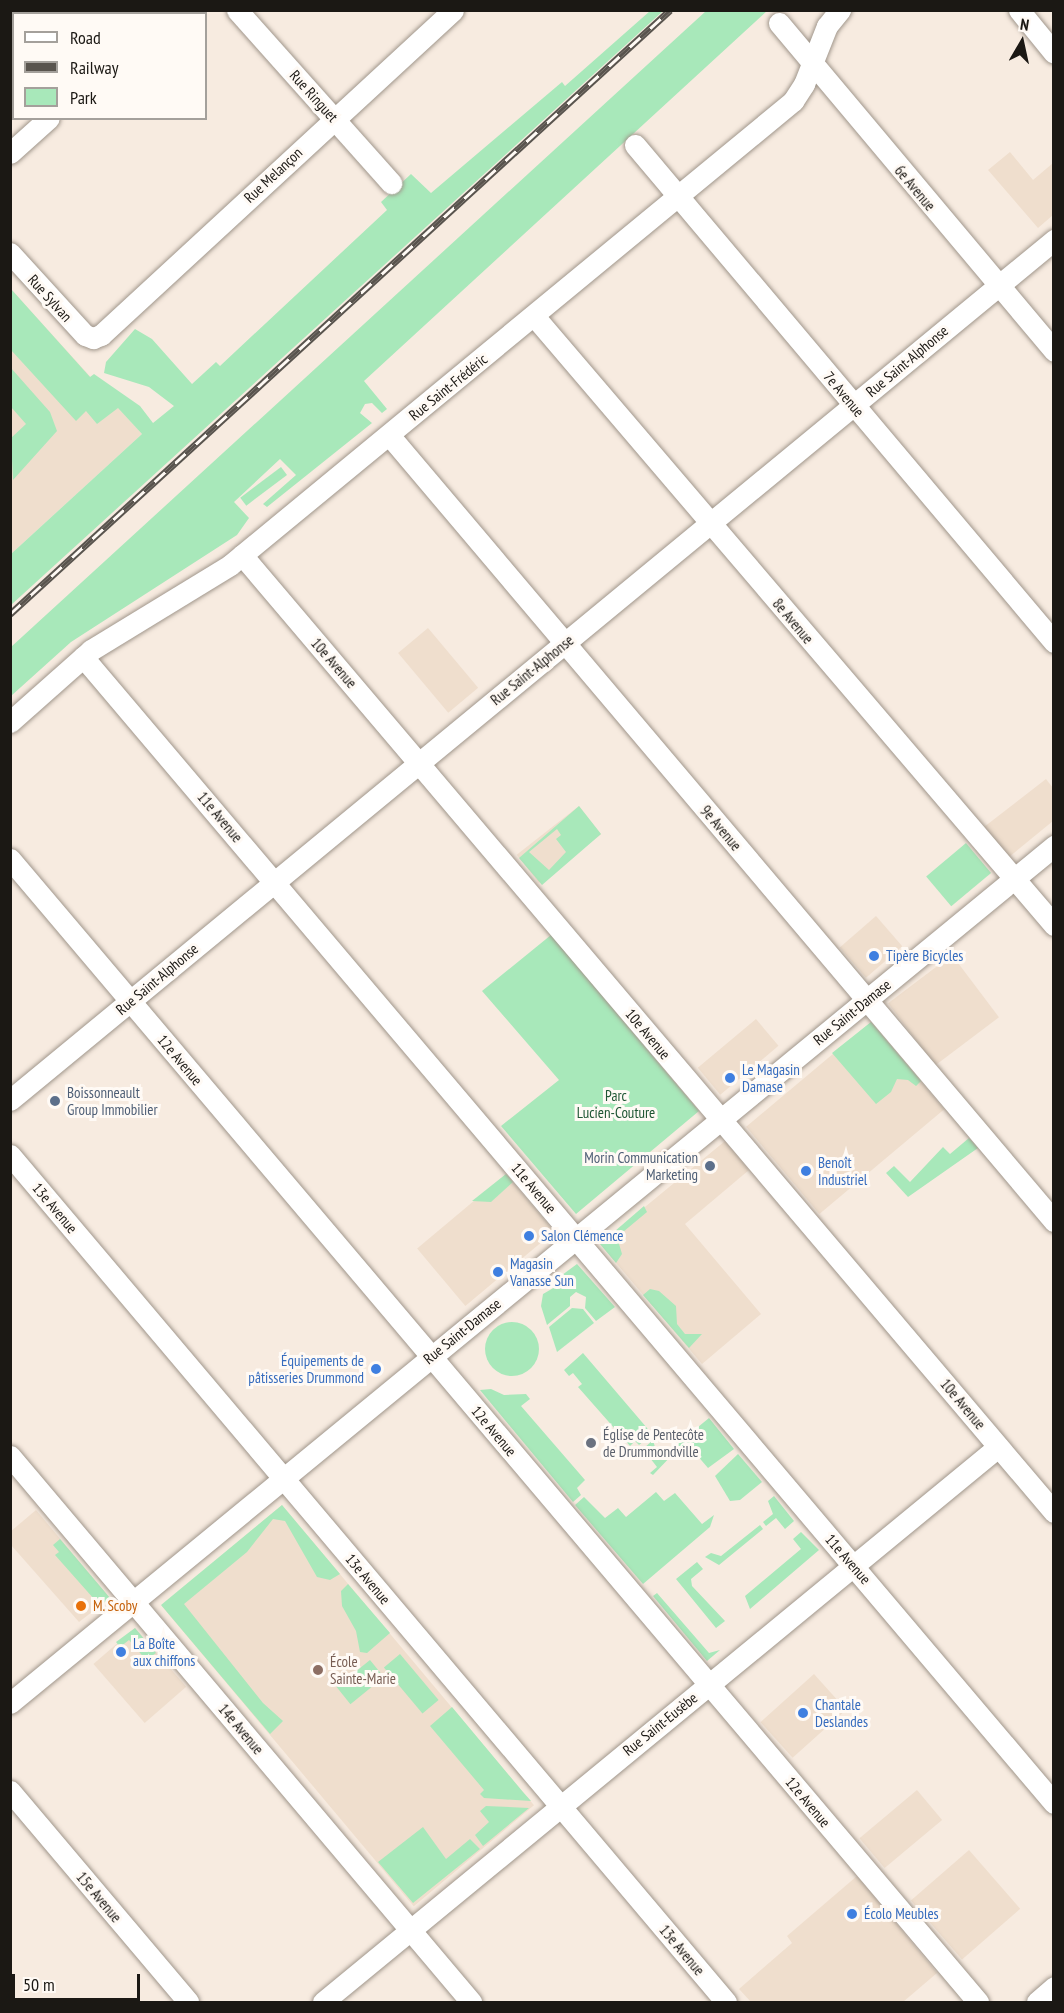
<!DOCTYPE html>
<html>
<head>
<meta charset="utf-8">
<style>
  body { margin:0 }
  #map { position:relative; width:1064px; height:2013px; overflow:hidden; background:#f7ebe0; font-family:"PT Sans Narrow",sans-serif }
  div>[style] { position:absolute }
  .built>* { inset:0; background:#efdecd; transform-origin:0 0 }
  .green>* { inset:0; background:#a8e8ba; transform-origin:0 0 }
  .round { border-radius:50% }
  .roads { filter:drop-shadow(0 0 2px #a0968b) drop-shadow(0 0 2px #a0968b) }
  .minor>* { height:21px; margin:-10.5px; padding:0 10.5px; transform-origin:10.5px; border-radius:10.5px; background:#fff }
  .rail>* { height:7px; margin-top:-3.5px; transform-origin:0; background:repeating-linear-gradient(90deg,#fffaf5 0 14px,#59544e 0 28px); box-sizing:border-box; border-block:2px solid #59544e }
  .dots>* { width:16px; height:16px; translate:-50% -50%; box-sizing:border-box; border:3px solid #fffaf5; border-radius:50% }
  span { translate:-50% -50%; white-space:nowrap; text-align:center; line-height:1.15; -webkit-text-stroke:6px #fffaf5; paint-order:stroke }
  .street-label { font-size:15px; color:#1b1814 }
  .shop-label { font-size:15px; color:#366cbe }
  .left { translate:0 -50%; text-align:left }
  .right { translate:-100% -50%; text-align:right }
  .service-label { font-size:15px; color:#4e5e75 }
  .park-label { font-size:15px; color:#1e5633 }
  .worship-label { font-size:15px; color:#5b616d }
  .food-label { font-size:15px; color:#c56008 }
  .education-label { font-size:15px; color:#785e54 }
  .frame { position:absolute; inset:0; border:12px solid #1b1814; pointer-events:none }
  .legend { position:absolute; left:12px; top:12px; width:195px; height:108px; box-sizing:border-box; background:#fffaf5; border:2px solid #a4a09b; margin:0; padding:8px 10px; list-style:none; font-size:18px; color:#1b1814 }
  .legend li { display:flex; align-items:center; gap:12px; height:30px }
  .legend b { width:30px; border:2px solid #a4a09b }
  .north { position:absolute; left:992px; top:12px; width:60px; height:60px; -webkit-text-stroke:4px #fffaf5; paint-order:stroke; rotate:9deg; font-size:16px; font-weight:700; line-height:24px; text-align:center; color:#1b1814 }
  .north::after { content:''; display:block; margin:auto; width:21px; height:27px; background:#1b1814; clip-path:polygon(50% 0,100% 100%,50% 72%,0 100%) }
  .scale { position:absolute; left:12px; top:1974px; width:128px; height:27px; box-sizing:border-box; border:3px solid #1b1814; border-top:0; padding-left:8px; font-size:18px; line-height:21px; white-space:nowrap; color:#1b1814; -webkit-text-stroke:4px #fffaf5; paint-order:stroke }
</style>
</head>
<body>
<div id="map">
  <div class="built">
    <i style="clip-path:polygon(1010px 152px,1033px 180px,1053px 163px,1053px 215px,1038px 228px,988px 170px)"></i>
    <i style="clip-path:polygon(11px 289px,142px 434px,11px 554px)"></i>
    <i style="left:428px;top:628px;width:78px;height:39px;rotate:50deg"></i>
    <i style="clip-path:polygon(1046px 779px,1053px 788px,1053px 821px,1009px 857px,984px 827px)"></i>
    <i style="left:579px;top:806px;width:36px;height:79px;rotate:52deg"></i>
    <i style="left:876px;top:916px;width:40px;height:48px;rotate:49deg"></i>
    <i style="left:952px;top:955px;width:78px;height:80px;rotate:53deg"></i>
    <i style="left:756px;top:1019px;width:35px;height:76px;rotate:50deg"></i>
    <i style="left:871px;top:1022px;width:114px;height:163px;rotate:50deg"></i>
    <i style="clip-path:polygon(725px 1141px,749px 1170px,685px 1224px,761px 1314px,702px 1364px,600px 1244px)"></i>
    <i style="left:506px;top:1174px;width:75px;height:116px;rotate:50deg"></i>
    <i style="left:282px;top:1505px;width:392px;height:157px;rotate:50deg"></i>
    <i style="clip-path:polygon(36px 1510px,110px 1598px,79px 1622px,11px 1545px,10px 1532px)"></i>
    <i style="left:135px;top:1628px;width:78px;height:55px;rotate:49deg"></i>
    <i style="left:814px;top:1674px;width:48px;height:72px;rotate:48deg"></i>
    <i style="left:917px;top:1790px;width:39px;height:75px;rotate:50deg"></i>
    <i style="left:969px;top:1850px;width:78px;height:77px;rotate:49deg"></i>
    <i style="clip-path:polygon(857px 1876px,937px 1973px,903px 2002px,751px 2002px,739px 1989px,792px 1943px,787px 1936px)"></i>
  </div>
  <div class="green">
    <i style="clip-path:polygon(650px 11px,663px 11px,11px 605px,11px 554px,142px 434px,118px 408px,97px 424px,86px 411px,76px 421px,11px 350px,11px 289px,90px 377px,94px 374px,140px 406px,153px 423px,174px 406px,149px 387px,104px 373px,106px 362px,135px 329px,152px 339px,192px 384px,216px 362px,220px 366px,387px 210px,381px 202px,411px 174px,431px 193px,562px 82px,565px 86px)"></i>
    <i style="clip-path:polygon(706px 11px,767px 11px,364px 381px,387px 409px,382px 413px,372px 403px,365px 404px,360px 413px,372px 423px,267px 507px,263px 504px,296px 475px,280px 459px,234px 502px,249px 518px,237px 535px,71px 642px,11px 696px,11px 647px)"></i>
    <i style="clip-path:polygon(11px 368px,50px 412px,57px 431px,13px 480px,11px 438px,26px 424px,11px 407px)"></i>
    <i style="left:281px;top:467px;width:10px;height:51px;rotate:53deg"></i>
    <i style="clip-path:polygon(evenodd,579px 806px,601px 834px,542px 885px,519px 858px,579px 806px,557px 829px,561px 835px,556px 839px,566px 852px,549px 870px,529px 852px,557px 829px)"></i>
    <i style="left:966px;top:843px;width:39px;height:52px;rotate:50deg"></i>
    <i style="clip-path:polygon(551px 935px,699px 1111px,576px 1214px,501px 1126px,559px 1080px,482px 991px)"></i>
    <i style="clip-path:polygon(871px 1022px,921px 1081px,916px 1086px,908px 1080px,897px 1079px,891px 1092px,876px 1104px,832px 1053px)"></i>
    <i style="clip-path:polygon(969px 1138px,978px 1148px,908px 1197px,886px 1173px,894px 1166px,910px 1182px,943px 1147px,950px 1154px)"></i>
    <i style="clip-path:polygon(506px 1174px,513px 1182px,491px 1202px,472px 1201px)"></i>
    <i style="clip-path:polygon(644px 1206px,647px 1212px,617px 1237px,622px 1254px,616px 1263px,600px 1244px)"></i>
    <i style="clip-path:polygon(577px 1264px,615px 1307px,596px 1321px,585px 1308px,586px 1297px,576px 1292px,570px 1297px,570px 1306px,547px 1325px,541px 1306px,543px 1294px,562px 1283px,558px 1278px)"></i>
    <i style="clip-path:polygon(650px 1289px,659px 1291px,676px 1306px,677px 1324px,685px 1334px,702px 1334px,689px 1348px,643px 1295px)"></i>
    <i style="clip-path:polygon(572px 1308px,583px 1309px,594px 1323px,557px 1352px,549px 1327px)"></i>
    <i class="round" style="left:485px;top:1322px;width:54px;height:54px"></i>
    <i style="clip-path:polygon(583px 1353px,647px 1428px,651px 1435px,639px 1445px,635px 1441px,630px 1446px,578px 1387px,582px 1384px,573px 1373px,569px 1376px,564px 1370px)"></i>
    <i style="clip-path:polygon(491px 1389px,504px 1395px,526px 1394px,530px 1399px,521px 1406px,585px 1480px,577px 1488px,581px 1495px,573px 1502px,480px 1390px)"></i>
    <i style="clip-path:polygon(709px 1418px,734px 1449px,708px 1468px,690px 1447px,681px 1455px,675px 1446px)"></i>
    <i style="clip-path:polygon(653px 1440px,658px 1458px,670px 1448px,674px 1453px,653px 1475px,650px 1473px,657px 1467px,643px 1449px)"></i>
    <i style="clip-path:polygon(738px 1454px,762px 1482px,740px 1500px,730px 1501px,715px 1476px)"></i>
    <i style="clip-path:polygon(656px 1492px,664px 1501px,675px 1493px,702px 1524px,714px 1515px,710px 1527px,643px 1584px,575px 1505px,584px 1497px,605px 1518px,618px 1508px,626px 1517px)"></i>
    <i style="clip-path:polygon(774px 1496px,794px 1521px,785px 1529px,776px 1518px,766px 1526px,763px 1522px,773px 1514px,768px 1501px)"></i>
    <i style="clip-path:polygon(282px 1505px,340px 1574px,330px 1580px,317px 1577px,285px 1521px,273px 1519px,247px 1552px,184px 1604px,263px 1703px,283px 1721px,270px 1734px,161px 1605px)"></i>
    <i style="clip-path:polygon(760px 1525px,763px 1529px,719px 1565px,705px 1557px,711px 1553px,721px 1556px)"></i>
    <i style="clip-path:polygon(801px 1532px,819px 1550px,750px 1609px,745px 1596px,801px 1549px,793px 1539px)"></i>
    <i style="clip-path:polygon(60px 1539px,110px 1598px,96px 1609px,91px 1603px,94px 1599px,55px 1555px,59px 1552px,53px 1545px)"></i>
    <i style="clip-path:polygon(697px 1562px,703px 1569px,691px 1579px,692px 1586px,725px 1621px,716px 1628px,676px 1579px)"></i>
    <i style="clip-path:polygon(348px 1584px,390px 1633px,367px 1653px,360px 1652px,356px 1631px,342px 1606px,341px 1591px)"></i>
    <i style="clip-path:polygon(657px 1593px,709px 1653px,720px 1650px,707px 1661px,653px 1596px)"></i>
    <i style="clip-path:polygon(135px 1628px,156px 1653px,146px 1660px,129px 1640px,120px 1647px,116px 1642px)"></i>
    <i style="left:400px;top:1654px;width:60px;height:21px;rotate:50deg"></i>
    <i style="left:370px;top:1660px;width:22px;height:43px;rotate:51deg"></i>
    <i style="clip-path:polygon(452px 1707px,523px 1792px,531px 1801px,484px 1798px,480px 1794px,484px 1790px,430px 1726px)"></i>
    <i style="clip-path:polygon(486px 1806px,529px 1808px,483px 1846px,475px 1835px,489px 1822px,480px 1811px)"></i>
    <i style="clip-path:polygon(423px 1827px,446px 1859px,470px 1839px,480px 1849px,413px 1903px,378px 1862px)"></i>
  </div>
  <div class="roads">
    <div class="minor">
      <i style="left:237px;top:10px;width:232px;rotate:48.3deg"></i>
      <i style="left:1019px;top:10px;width:55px;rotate:50.9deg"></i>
      <i style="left:165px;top:14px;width:6px;rotate:-45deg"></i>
      <i style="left:779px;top:23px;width:428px;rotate:50deg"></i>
      <i style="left:635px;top:145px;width:650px;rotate:49.87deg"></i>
      <i style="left:10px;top:153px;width:52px;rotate:-41.9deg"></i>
      <i style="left:10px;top:253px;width:111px;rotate:47.6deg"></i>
      <i style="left:85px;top:335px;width:9px;rotate:21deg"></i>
      <i style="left:93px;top:338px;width:9px;rotate:-21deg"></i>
      <i style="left:101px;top:335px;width:479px;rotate:-42.7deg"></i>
      <i style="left:534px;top:316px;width:801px;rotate:49.51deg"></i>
      <i style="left:389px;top:435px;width:1030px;rotate:49.77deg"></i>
      <i style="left:242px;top:555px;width:1255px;rotate:49.69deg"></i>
      <i style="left:83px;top:657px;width:1502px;rotate:49.73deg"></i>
      <i style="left:10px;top:722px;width:108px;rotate:-41.6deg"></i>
      <i style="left:91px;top:650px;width:163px;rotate:-31.4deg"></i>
      <i style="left:230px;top:565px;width:730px;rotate:-39.49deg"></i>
      <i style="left:793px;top:101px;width:20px;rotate:-57deg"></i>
      <i style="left:804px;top:84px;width:62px;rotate:-68.4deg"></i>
      <i style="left:827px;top:26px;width:21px;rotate:-51deg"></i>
      <i style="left:10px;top:859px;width:1498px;rotate:49.74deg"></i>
      <i style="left:10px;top:1100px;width:1353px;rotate:-39.48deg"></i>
      <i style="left:10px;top:1155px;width:1109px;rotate:49.79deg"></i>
      <i style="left:10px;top:1456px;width:715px;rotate:49.82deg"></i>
      <i style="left:10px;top:1703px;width:1351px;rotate:-39.38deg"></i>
      <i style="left:10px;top:1791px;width:276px;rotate:49.8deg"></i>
      <i style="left:323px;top:2002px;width:874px;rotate:-39.43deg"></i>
      <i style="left:1037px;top:2002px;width:23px;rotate:-41deg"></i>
    </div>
  </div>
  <div class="rail">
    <i style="left:10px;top:614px;width:895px;rotate:-42.46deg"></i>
  </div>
  <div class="dots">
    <i style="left:874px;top:956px;background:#3f7fe0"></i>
    <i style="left:730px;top:1078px;background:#3f7fe0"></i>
    <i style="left:55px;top:1101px;background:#5c6f8a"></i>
    <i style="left:710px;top:1166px;background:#5c6f8a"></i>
    <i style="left:806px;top:1171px;background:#3f7fe0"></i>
    <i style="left:529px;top:1236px;background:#3f7fe0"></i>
    <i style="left:498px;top:1272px;background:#3f7fe0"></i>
    <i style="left:376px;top:1369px;background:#3f7fe0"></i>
    <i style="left:591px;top:1443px;background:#6b7280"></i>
    <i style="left:81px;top:1606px;background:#e8710a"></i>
    <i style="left:121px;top:1652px;background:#3f7fe0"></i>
    <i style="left:318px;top:1670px;background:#8d6e63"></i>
    <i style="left:803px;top:1713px;background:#3f7fe0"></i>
    <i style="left:852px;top:1914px;background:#3f7fe0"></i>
  </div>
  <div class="street-label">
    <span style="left:314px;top:96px;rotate:48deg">Rue Ringuet</span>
    <span style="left:273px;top:175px;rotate:-43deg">Rue Melançon</span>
    <span style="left:915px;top:188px;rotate:50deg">6e Avenue</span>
    <span style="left:50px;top:298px;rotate:48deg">Rue Sylvan</span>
    <span style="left:907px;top:361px;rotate:-40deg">Rue Saint-Alphonse</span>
    <span style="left:448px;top:387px;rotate:-39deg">Rue Saint-Frédéric</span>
    <span style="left:844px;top:394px;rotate:50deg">7e Avenue</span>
    <span style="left:793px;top:621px;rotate:50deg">8e Avenue</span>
    <span style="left:334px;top:663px;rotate:49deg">10e Avenue</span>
    <span style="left:532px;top:670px;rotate:-39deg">Rue Saint-Alphonse</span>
    <span style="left:220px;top:817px;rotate:50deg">11e Avenue</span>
    <span style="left:721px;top:828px;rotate:50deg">9e Avenue</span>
    <span style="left:157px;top:979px;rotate:-40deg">Rue Saint-Alphonse</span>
    <span style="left:852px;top:1012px;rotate:-39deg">Rue Saint-Damase</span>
    <span style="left:648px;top:1034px;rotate:50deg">10e Avenue</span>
    <span style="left:180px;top:1060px;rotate:50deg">12e Avenue</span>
    <span style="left:534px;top:1188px;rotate:50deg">11e Avenue</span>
    <span style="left:55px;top:1208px;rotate:50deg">13e Avenue</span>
    <span style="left:462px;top:1331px;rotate:-39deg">Rue Saint-Damase</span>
    <span style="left:963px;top:1404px;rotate:50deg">10e Avenue</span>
    <span style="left:494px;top:1431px;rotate:50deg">12e Avenue</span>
    <span style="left:848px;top:1559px;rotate:49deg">11e Avenue</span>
    <span style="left:368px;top:1579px;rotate:50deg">13e Avenue</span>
    <span style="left:660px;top:1724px;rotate:-39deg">Rue Saint-Eusèbe</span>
    <span style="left:241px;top:1729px;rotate:50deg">14e Avenue</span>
    <span style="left:808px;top:1802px;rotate:50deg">12e Avenue</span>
    <span style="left:99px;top:1897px;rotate:50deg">15e Avenue</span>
    <span style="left:682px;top:1950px;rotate:50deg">13e Avenue</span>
  </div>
  <div class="shop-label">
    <span class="left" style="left:886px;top:956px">Tipère Bicycles</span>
    <span class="left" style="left:742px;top:1078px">Le Magasin<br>Damase</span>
    <span class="left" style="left:818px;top:1171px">Benoît<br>Industriel</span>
    <span class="left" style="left:541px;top:1236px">Salon Clémence</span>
    <span class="left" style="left:510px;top:1272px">Magasin<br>Vanasse Sun</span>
    <span class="right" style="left:364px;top:1369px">Équipements de<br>pâtisseries Drummond</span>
    <span class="left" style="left:133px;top:1652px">La Boîte<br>aux chiffons</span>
    <span class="left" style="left:815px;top:1713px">Chantale<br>Deslandes</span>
    <span class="left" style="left:864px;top:1914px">Écolo Meubles</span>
  </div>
  <div class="service-label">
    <span class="left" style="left:67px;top:1101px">Boissonneault<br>Group Immobilier</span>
    <span class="right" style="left:698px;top:1166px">Morin Communication<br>Marketing</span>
  </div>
  <div class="park-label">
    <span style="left:616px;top:1104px">Parc<br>Lucien-Couture</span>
  </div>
  <div class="worship-label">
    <span class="left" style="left:603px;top:1443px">Église de Pentecôte<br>de Drummondville</span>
  </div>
  <div class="food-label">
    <span class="left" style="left:93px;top:1606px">M. Scoby</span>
  </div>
  <div class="education-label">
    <span class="left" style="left:330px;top:1670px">École<br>Sainte-Marie</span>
  </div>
  <div class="frame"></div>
  <ul class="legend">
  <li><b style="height:8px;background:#fff"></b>Road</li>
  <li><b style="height:8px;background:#59544e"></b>Railway</li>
  <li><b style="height:16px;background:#a8e8ba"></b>Park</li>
  </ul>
  <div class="north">N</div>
  <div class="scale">50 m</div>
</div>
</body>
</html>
